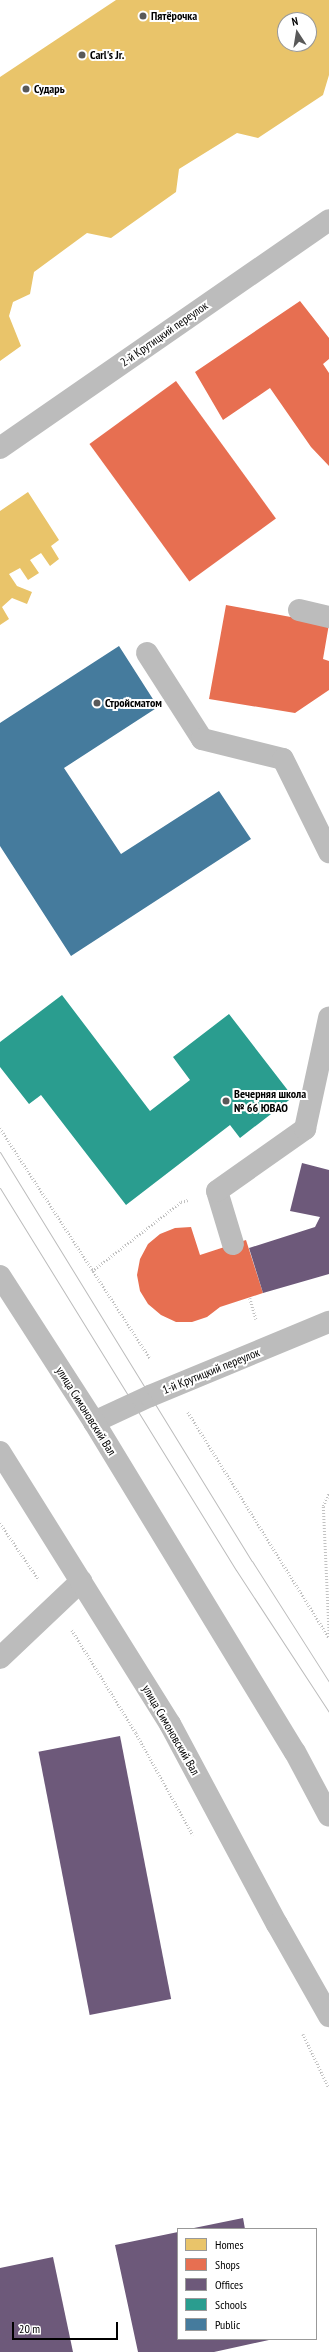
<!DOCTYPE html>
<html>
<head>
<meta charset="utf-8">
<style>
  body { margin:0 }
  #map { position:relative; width:329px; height:2352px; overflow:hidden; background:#fff; font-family:"PT Sans Narrow",sans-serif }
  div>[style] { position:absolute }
  .homes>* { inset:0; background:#e9c46a }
  .shops>* { inset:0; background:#e76f51; transform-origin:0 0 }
  .offices>* { inset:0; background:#6d597a; transform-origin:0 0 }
  .schools>* { inset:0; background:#2a9d8f }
  .public>* { inset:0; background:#457b9d }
  .path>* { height:2.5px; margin-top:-1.25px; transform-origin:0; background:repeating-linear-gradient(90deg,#c2c2c2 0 1px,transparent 0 3px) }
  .minor>* { height:22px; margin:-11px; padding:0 11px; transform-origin:11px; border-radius:11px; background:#bcbcbc }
  .major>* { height:22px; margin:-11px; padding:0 11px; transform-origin:11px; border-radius:11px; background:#bcbcbc }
  .tram>* { height:1px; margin:-0.5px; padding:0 0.5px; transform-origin:0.5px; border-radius:0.5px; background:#bcbcbc }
  .dots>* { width:11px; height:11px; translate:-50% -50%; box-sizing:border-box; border:2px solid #fff; border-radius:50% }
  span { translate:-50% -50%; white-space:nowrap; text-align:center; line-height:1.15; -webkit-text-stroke:4px #fff; paint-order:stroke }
  .poi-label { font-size:12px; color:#000; font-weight:700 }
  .left { translate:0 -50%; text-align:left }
  .street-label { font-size:12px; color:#000 }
  .legend { position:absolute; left:177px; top:2228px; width:140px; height:112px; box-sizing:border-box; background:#fff; border:1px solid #999; margin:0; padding:5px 7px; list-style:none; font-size:12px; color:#000 }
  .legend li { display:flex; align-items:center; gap:8px; height:20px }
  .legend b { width:20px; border:1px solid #999 }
  .north { position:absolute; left:277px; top:12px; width:40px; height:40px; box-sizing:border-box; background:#fff; border:1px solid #999; border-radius:50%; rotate:348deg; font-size:11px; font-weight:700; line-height:16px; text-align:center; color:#000 }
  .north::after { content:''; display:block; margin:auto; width:14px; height:18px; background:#595959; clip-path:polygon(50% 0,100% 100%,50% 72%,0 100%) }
  .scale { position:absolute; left:12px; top:2322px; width:106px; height:18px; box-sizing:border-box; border:2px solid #000; border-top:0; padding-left:5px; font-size:12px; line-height:14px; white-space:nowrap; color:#000; -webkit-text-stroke:3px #fff; paint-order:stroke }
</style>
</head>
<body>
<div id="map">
  <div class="homes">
    <i style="clip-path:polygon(evenodd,116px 0,329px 0,329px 75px,323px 95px,258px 138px,237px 133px,179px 169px,176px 192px,111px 238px,87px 233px,34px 272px,30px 294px,13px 302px,9px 316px,21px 346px,0 361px,0 77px,116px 0,285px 20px,309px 20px,309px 44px,285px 44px,285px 20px)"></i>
    <i style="clip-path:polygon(28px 492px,59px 540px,51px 546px,59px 559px,50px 566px,41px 553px,30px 560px,39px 573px,28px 580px,20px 568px,9px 574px,17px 586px,32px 592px,27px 604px,12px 598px,2px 607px,9px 619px,0 625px,0 511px)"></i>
  </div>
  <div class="shops">
    <i style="clip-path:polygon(300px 301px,329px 338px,329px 359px,323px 364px,329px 373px,329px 466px,311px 447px,270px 388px,223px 420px,195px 372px)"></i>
    <i style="left:176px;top:381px;width:170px;height:107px;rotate:54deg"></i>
    <i style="clip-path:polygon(226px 605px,329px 624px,323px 659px,329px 661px,329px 690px,295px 713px,209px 699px)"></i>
    <i style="clip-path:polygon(191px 1227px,200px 1255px,246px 1240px,263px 1293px,220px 1307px,207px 1317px,192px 1322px,176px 1322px,161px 1315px,148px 1304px,140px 1291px,137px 1275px,140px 1259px,148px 1244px,160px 1234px,175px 1228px)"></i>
  </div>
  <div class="offices">
    <i style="clip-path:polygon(302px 1163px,329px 1170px,329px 1274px,263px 1293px,249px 1248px,315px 1227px,320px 1217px,290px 1211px)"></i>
    <i style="left:120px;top:1736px;width:268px;height:83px;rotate:79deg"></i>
    <i style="clip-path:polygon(243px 2218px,245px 2229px,194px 2229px,194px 2228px)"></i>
    <i style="clip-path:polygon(178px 2232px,178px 2339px,269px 2340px,214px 2352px,138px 2352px,115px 2245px)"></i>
    <i style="clip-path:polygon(53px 2257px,73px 2352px,0 2352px,0 2268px)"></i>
  </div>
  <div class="schools">
    <i style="clip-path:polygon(62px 995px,150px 1111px,190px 1080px,173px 1057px,229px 1014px,293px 1097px,240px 1138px,230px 1125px,126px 1205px,41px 1095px,29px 1104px,0 1067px,0 1042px)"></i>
  </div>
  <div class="public">
    <i style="clip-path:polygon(119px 646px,158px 707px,64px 768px,121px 854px,219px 791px,251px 839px,71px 956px,0 846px,0 723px)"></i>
  </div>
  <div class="path">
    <i style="left:0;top:1128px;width:275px;rotate:56.9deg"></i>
    <i style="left:92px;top:1271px;width:113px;rotate:-37.8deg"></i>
    <i style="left:181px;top:1202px;width:7px;rotate:-16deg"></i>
    <i style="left:250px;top:1298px;width:22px;rotate:74deg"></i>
    <i style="left:188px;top:1412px;width:266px;rotate:58deg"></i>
    <i style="left:0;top:1523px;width:69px;rotate:55.6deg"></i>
    <i style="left:72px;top:1630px;width:121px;rotate:58.1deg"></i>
    <i style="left:136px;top:1733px;width:117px;rotate:60.8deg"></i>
    <i style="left:329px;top:1637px;width:131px;rotate:-92.6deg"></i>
    <i style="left:323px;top:1506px;width:14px;rotate:-65deg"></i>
    <i style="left:303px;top:2034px;width:60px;rotate:64.3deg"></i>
  </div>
  <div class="minor">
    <i style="left:0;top:448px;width:400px;rotate:-34.7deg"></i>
    <i style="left:299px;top:610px;width:31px;rotate:13deg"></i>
    <i style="left:147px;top:653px;width:102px;rotate:57.4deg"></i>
    <i style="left:202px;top:739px;width:83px;rotate:13.9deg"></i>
    <i style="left:283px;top:759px;width:104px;rotate:63.7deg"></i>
    <i style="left:233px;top:1244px;width:55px;rotate:-106.8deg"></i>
    <i style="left:217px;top:1191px;width:108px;rotate:-35.2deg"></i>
    <i style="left:305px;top:1129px;width:114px;rotate:-77.8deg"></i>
    <i style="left:94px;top:1422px;width:62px;rotate:-24.9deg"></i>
    <i style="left:150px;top:1396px;width:194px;rotate:-22.5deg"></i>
    <i style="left:0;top:1658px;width:112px;rotate:-43.5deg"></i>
  </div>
  <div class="major">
    <i style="left:0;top:1276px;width:174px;rotate:57.2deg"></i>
    <i style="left:94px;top:1422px;width:386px;rotate:58.7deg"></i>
    <i style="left:295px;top:1752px;width:72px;rotate:62deg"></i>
    <i style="left:0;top:1452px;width:321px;rotate:58deg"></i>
    <i style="left:170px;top:1724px;width:227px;rotate:61.9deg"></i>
    <i style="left:277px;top:1924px;width:106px;rotate:60.5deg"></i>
  </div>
  <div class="tram">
    <i style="left:0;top:1152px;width:480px;rotate:58.4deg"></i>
    <i style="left:252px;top:1561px;width:143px;rotate:57.5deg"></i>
    <i style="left:0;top:1188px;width:449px;rotate:58.3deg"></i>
    <i style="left:236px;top:1570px;width:170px;rotate:56.8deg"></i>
  </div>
  <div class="dots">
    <i style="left:143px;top:16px;background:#595959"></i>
    <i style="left:82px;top:55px;background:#595959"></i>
    <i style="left:26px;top:89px;background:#595959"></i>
    <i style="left:97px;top:703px;background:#595959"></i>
    <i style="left:226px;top:1101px;background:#595959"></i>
  </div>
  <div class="poi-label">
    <span class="left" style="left:151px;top:16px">Пятёрочка</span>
    <span class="left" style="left:90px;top:55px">Carl's Jr.</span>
    <span class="left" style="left:34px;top:89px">Сударь</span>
    <span class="left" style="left:105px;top:703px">Стройсматом</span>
    <span class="left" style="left:234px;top:1101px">Вечерняя школа<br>№ 66 ЮВАО</span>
  </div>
  <div class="street-label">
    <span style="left:164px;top:334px;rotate:-35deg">2-й Крутицкий переулок</span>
    <span style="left:211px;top:1371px;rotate:-22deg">1-й Крутицкий переулок</span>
    <span style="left:86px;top:1411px;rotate:58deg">улица Симоновский Вал</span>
    <span style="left:171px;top:1730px;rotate:60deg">улица Симоновский Вал</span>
  </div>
  <ul class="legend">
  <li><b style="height:11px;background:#e9c46a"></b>Homes</li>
  <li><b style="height:11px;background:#e76f51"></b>Shops</li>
  <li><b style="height:11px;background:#6d597a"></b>Offices</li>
  <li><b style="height:11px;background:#2a9d8f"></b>Schools</li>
  <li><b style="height:11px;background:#457b9d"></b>Public</li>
  </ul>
  <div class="north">N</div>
  <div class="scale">20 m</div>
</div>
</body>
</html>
